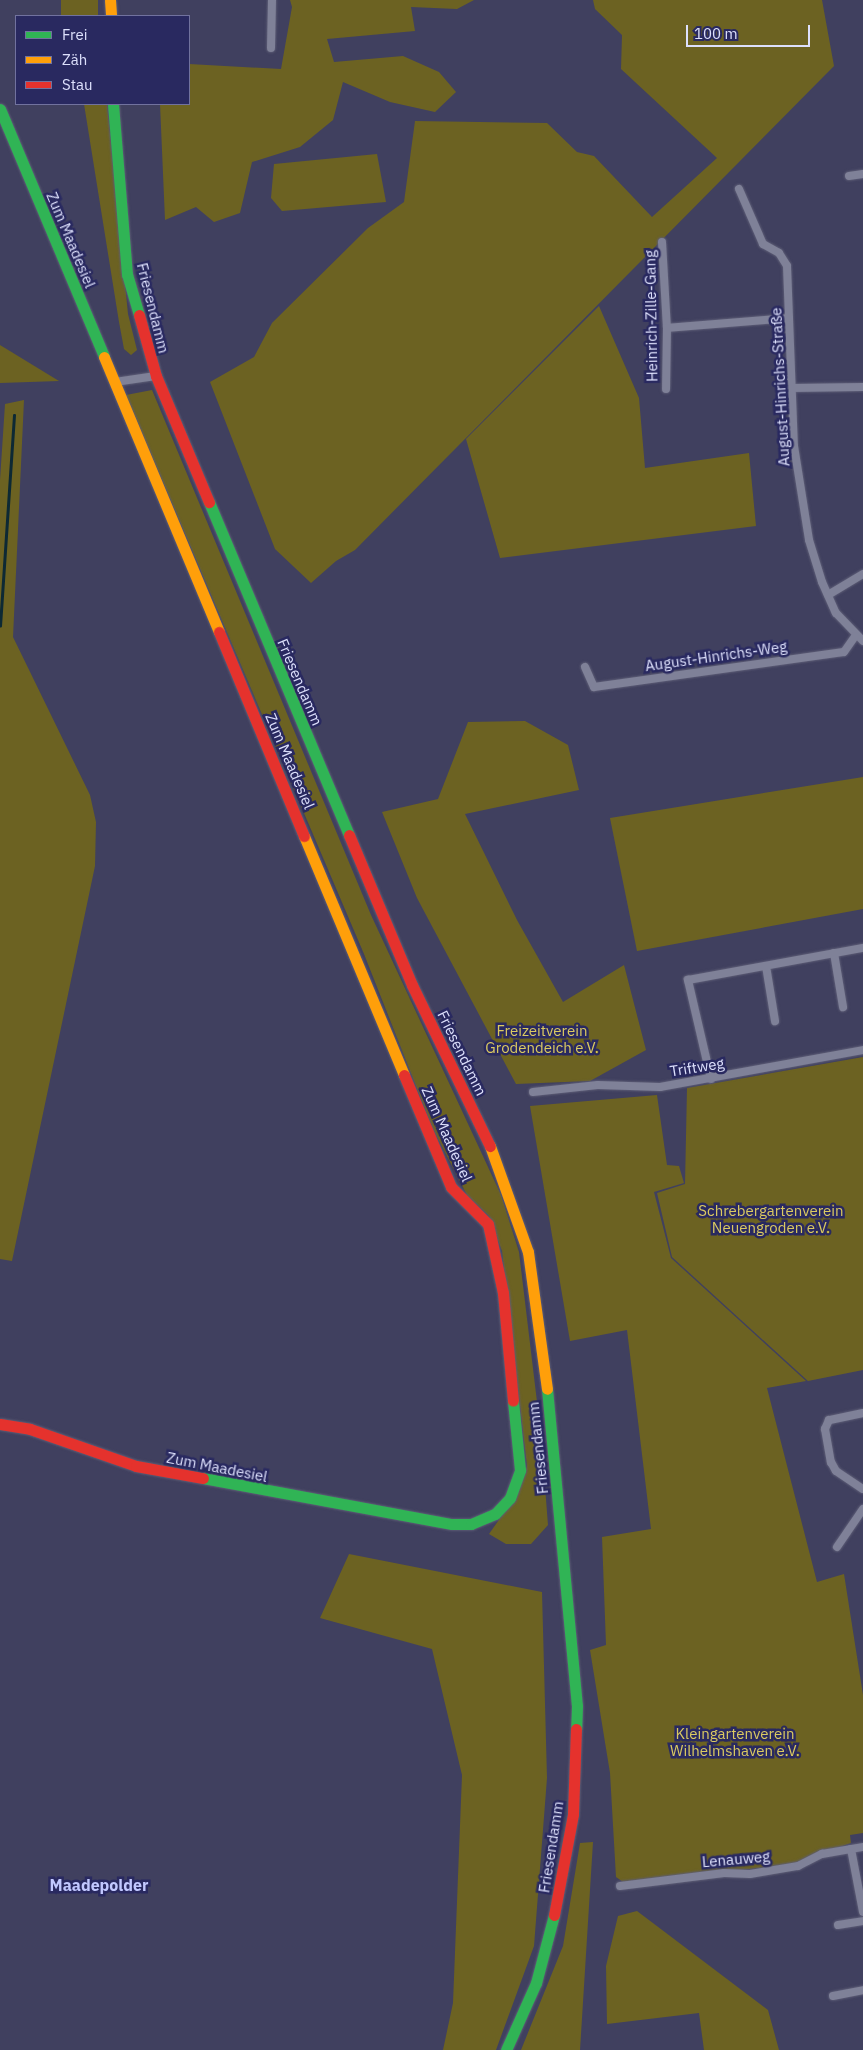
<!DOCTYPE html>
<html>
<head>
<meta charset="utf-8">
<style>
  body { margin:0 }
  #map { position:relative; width:863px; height:2050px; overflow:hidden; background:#40405f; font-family:"IBM Plex Sans",sans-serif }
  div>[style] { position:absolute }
  .green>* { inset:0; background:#6c6222; transform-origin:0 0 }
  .stream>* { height:2.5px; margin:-1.25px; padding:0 1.25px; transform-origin:1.25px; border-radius:1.25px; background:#0d2934 }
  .roads { filter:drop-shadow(0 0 1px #5d5d76) drop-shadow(0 0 1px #5d5d76) }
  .street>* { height:8px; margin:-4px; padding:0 4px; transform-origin:4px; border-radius:4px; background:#7f8198 }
  .fast>* { height:11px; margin:-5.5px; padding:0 5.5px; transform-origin:5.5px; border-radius:5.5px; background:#30b455 }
  .slow>* { height:11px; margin:-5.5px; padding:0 5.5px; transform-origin:5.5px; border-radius:5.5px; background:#ff9f0a }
  .jam>* { height:11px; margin:-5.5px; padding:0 5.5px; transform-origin:5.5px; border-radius:5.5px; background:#e5322d }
  span { translate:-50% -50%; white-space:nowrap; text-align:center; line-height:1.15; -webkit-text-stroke:5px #292960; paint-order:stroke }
  .street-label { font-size:15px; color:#dde0fc }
  .park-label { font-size:15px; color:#dbca61 }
  .neighbourhood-label { font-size:16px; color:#c2c8ff; font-weight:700 }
  .legend { position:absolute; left:15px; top:15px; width:175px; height:90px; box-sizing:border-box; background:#292960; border:1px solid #71729e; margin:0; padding:6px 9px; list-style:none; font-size:15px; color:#dde0fc }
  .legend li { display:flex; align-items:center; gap:10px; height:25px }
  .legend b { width:25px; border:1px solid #71729e }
  .scale { position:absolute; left:686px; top:25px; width:124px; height:22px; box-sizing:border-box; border:2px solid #dde0fc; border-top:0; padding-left:6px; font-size:15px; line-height:18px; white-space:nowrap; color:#dde0fc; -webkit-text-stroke:4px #292960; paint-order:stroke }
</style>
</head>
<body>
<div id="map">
  <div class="green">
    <i style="left:61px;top:0;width:37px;height:16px"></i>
    <i style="clip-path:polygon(290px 0,474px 0,457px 9px,411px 7px,415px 31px,327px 39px,334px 62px,403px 56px,439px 72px,456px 92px,435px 112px,390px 102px,343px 82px,333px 120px,300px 147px,252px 162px,240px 213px,214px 222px,196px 207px,165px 220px,160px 104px,189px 104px,189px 64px,281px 69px,292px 7px)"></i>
    <i style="clip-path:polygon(593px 0,822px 0,834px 66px,355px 550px,336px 561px,311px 583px,275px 549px,210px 382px,254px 357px,272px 323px,368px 228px,404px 202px,415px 121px,547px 123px,577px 152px,594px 156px,652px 217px,717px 158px,621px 69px,622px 35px,595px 9px)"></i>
    <i style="clip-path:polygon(84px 104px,107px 104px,128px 314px,137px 350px,131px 355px,124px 349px,119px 322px)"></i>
    <i style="clip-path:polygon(377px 154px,386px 202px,282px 211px,271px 198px,274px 164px)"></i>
    <i style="clip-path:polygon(599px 306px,639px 398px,645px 468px,749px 453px,756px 526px,500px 558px,466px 439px)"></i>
    <i style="clip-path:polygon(0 345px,59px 381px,0 383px)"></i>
    <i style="clip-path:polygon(152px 390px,371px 915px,501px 1195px,519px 1252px,541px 1435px,548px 1525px,531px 1544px,506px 1544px,489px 1534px,517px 1494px,527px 1466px,502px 1251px,489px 1216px,467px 1195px,433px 1129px,364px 954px,126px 395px)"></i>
    <i style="clip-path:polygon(24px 400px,13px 637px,90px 795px,96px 822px,95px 866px,12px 1261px,0 1259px,0 480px,5px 404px)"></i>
    <i style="clip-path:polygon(525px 721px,568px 745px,579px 790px,465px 814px,517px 920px,563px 1002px,624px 965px,646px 1050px,590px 1081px,516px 1084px,417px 898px,382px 812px,438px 799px,468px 722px)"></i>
    <i style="clip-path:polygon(863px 777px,863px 909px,637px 951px,610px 818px)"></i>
    <i style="clip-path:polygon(863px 1057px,863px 1370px,808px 1381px,672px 1257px,657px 1193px,685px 1184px,687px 1088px)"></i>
    <i style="clip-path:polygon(657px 1095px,667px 1165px,679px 1166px,684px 1183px,654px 1192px,671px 1258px,806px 1381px,767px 1388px,817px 1582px,844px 1574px,863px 1695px,863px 1833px,850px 1835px,851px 1843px,789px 1865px,623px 1882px,616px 1877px,610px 1773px,590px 1650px,606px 1645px,602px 1537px,651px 1529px,627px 1330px,570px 1341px,530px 1106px)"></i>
    <i style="clip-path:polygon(349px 1554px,542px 1592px,547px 1778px,534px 1946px,496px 2050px,443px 2050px,453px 2003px,462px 1775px,432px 1649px,320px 1618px)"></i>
    <i style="clip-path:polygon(593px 1842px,580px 2050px,521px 2050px,563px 1946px,580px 1843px)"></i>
    <i style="clip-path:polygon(637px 1911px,768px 2010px,779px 2050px,704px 2050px,699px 2013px,607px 2024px,606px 1966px,618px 1916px)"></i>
  </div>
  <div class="stream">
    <i style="left:0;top:626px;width:211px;rotate:-86.2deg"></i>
  </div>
  <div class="roads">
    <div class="street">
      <i style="left:271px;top:48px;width:48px;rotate:-88.8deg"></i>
      <i style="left:849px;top:176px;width:14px;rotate:-8deg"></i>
      <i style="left:739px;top:189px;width:60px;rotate:66.4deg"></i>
      <i style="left:763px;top:244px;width:18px;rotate:29deg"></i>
      <i style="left:779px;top:253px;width:15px;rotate:58deg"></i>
      <i style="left:787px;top:266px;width:180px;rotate:87.8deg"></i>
      <i style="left:794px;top:446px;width:95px;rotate:80.9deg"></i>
      <i style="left:809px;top:540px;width:44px;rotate:72.8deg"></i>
      <i style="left:822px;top:582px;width:34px;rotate:66deg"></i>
      <i style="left:836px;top:613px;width:39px;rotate:46deg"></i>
      <i style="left:662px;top:242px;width:86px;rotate:86.7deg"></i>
      <i style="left:667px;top:328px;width:61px;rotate:90.9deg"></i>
      <i style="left:667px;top:328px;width:122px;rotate:-4.7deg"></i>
      <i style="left:115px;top:382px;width:41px;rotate:-8.3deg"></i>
      <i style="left:791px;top:388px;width:72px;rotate:-0.8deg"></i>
      <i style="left:828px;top:595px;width:41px;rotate:-31deg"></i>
      <i style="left:585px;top:667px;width:22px;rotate:66deg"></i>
      <i style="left:594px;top:687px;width:252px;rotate:-8deg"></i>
      <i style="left:844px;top:652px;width:19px;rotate:-55deg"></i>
      <i style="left:834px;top:953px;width:55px;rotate:80.5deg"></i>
      <i style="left:766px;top:966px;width:56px;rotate:80.7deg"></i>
      <i style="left:711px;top:1079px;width:102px;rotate:-103.1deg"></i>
      <i style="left:688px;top:980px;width:178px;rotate:-10.4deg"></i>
      <i style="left:533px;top:1092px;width:65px;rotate:-6.1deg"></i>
      <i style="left:598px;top:1085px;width:62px;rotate:1.8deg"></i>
      <i style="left:660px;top:1087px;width:206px;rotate:-10.3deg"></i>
      <i style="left:863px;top:1413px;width:35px;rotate:168deg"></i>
      <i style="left:829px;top:1420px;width:10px;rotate:114deg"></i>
      <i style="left:825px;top:1429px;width:34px;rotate:80deg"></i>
      <i style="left:831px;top:1462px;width:10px;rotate:61deg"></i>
      <i style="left:836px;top:1471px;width:32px;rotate:34deg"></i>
      <i style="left:837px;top:1547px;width:46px;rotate:-55.6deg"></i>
      <i style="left:851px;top:1849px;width:64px;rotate:79.2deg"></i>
      <i style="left:620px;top:1886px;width:105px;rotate:-7.1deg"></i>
      <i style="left:724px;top:1873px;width:26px;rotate:2deg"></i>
      <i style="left:750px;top:1874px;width:49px;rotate:-9.5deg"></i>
      <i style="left:798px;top:1866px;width:27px;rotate:-27deg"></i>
      <i style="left:822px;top:1854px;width:42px;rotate:-9.7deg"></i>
      <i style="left:838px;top:1925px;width:25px;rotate:-9deg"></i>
      <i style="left:833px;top:1996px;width:31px;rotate:-11deg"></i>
    </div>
    <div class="fast">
      <i style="left:113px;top:104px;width:171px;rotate:85.3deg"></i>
      <i style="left:127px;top:274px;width:43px;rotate:73.7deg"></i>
      <i style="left:0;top:109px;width:269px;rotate:67.2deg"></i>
      <i style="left:209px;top:502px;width:361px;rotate:67.2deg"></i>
      <i style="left:547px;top:1389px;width:318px;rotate:84.6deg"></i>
      <i style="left:577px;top:1706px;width:23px;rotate:92deg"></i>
      <i style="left:203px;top:1478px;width:253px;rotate:10.5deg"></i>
      <i style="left:452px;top:1524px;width:19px"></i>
      <i style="left:471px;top:1524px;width:26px;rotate:-23deg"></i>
      <i style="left:495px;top:1514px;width:22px;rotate:-47deg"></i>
      <i style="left:510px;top:1498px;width:30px;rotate:-70deg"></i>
      <i style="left:520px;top:1470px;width:69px;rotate:-95.8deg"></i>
      <i style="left:506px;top:2050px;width:73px;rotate:-65.9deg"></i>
      <i style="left:536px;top:1983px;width:70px;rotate:-75.2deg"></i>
    </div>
    <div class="slow">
      <i style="left:110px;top:0;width:16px;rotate:86deg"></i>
      <i style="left:104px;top:357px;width:298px;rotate:67.3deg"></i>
      <i style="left:304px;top:836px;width:259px;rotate:67.3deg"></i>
      <i style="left:490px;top:1146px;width:113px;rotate:70.3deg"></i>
      <i style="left:528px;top:1252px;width:138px;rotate:82.1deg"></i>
    </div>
    <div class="jam">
      <i style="left:139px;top:315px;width:63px;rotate:74.4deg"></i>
      <i style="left:156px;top:376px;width:137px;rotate:67.2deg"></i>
      <i style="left:219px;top:632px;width:221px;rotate:67.4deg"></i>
      <i style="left:349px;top:835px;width:163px;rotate:67.2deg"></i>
      <i style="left:412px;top:985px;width:179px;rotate:64.2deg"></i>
      <i style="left:404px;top:1075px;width:121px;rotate:67.2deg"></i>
      <i style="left:451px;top:1187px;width:52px;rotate:45deg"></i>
      <i style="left:488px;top:1224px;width:71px;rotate:77.7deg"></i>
      <i style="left:503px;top:1293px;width:108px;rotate:84.7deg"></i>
      <i style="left:0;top:1424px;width:30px;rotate:9deg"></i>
      <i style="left:30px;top:1429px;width:112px;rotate:19.2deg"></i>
      <i style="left:136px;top:1466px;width:68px;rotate:10.2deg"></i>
      <i style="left:554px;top:1915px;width:103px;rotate:-79.3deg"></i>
      <i style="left:573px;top:1814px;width:85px;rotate:-88deg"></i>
    </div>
  </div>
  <div class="street-label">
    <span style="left:71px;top:240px;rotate:67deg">Zum Maadesiel</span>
    <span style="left:153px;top:308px;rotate:76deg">Friesendamm</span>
    <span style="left:651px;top:316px;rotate:-91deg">Heinrich-Zille-Gang</span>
    <span style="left:780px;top:387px;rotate:-93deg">August-Hinrichs-Straße</span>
    <span style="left:716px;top:656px;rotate:-8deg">August-Hinrichs-Weg</span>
    <span style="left:300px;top:682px;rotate:67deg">Friesendamm</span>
    <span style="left:290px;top:761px;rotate:67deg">Zum Maadesiel</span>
    <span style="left:462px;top:1053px;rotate:64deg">Friesendamm</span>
    <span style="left:697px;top:1067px;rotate:-9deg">Triftweg</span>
    <span style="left:447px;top:1134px;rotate:66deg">Zum Maadesiel</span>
    <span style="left:538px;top:1448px;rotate:-96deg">Friesendamm</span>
    <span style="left:217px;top:1467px;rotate:11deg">Zum Maadesiel</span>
    <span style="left:551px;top:1847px;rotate:-81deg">Friesendamm</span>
    <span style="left:736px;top:1859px;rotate:-5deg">Lenauweg</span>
  </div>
  <div class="park-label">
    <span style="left:542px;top:1039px">Freizeitverein<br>Grodendeich e.V.</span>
    <span style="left:771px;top:1219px">Schrebergartenverein<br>Neuengroden e.V.</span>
    <span style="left:735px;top:1742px">Kleingartenverein<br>Wilhelmshaven e.V.</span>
  </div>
  <div class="neighbourhood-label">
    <span style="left:99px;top:1885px">Maadepolder</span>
  </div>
  <ul class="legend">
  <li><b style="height:6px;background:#30b455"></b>Frei</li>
  <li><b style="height:6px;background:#ff9f0a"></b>Zäh</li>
  <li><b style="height:6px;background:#e5322d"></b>Stau</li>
  </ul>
  <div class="scale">100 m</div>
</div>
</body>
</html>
